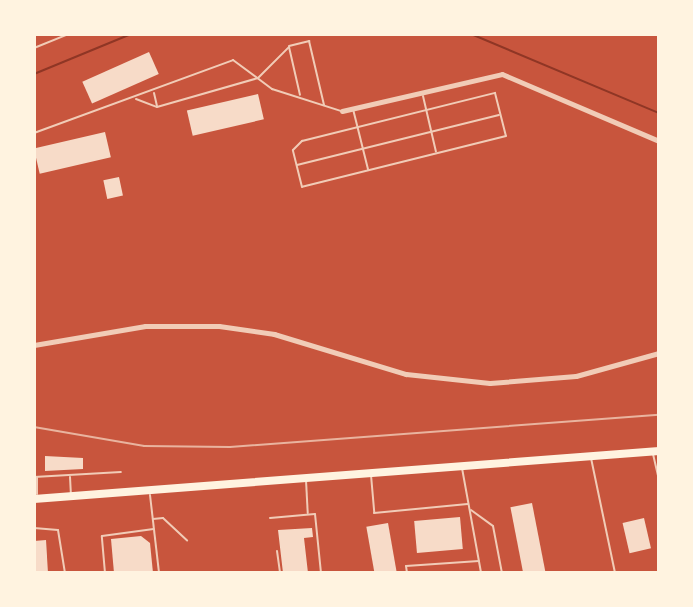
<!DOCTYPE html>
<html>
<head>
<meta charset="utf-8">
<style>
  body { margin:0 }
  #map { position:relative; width:693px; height:607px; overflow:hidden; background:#c8553d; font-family:"Fira Sans",sans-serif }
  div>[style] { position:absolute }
  .stream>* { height:2px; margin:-1px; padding:0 1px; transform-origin:1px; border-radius:1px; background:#8f3625 }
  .building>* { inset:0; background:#f7dbc8; transform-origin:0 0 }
  .service>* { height:2px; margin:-1px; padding:0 1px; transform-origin:1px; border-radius:1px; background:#f1ccb7 }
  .minor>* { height:5px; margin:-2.5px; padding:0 2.5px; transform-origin:2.5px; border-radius:2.5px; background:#f1ccb7 }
  .primary>* { height:8px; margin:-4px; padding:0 4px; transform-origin:4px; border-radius:4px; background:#fff3e0 }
  .rail>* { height:2px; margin:-1px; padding:0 1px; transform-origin:1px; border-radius:1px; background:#e9b49f }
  span { translate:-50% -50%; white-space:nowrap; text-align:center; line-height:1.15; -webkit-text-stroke:7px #fff3e0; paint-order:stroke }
  .frame { position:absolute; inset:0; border:36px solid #fff3e0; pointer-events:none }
</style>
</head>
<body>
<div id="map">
  <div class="stream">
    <i style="left:471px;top:34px;width:204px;rotate:22.8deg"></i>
    <i style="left:34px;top:74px;width:105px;rotate:-22.4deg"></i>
  </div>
  <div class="building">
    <i style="left:149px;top:52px;width:24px;height:73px;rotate:66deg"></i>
    <i style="left:258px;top:94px;width:26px;height:73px;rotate:77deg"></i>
    <i style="left:105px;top:132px;width:26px;height:73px;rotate:77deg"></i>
    <i style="left:119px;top:177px;width:19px;height:16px;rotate:78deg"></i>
    <i style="clip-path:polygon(45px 456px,83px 458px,83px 469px,45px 471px)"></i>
    <i style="left:532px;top:503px;width:71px;height:22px;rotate:79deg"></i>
    <i style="left:460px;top:517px;width:32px;height:46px;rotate:85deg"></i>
    <i style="left:644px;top:518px;width:31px;height:22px;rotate:77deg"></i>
    <i style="left:388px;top:523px;width:51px;height:22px;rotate:80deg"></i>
    <i style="clip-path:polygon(312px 528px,313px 537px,304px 538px,308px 573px,283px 573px,278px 530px)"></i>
    <i style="clip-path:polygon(141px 536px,150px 543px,153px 573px,114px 573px,111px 539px)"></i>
    <i style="clip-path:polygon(46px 540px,48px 573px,34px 573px,34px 541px)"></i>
  </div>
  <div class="service">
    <i style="left:289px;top:46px;width:21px;rotate:-14deg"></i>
    <i style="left:309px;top:41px;width:66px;rotate:76.8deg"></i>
    <i style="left:34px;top:48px;width:37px;rotate:-22deg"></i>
    <i style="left:154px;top:93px;width:13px;rotate:77deg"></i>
    <i style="left:495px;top:93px;width:44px;rotate:75.7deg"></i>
    <i style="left:506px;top:136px;width:210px;rotate:166deg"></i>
    <i style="left:302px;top:187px;width:38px;rotate:-104deg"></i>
    <i style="left:293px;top:150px;width:13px;rotate:-45deg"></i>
    <i style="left:302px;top:141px;width:199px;rotate:-14deg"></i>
    <i style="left:423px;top:96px;width:57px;rotate:76.9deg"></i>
    <i style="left:136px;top:99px;width:22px;rotate:21deg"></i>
    <i style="left:157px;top:107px;width:105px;rotate:-16deg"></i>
    <i style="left:258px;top:78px;width:44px;rotate:-45deg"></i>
    <i style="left:289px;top:47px;width:49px;rotate:77.1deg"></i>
    <i style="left:353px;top:109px;width:62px;rotate:76deg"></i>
    <i style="left:34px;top:133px;width:212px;rotate:-20.1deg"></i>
    <i style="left:233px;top:60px;width:49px;rotate:36.6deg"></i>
    <i style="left:272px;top:89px;width:72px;rotate:17.7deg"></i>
    <i style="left:297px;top:165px;width:208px;rotate:-13.9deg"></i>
    <i style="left:653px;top:454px;width:28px;rotate:77deg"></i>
    <i style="left:591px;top:458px;width:117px;rotate:78.2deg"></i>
    <i style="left:462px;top:468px;width:107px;rotate:79.7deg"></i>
    <i style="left:371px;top:475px;width:38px;rotate:85deg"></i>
    <i style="left:374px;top:513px;width:94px;rotate:-5.5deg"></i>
    <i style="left:34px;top:477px;width:87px;rotate:-3.3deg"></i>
    <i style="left:37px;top:477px;width:17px;rotate:90deg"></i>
    <i style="left:70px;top:477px;width:18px;rotate:87deg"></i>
    <i style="left:306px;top:480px;width:33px;rotate:87deg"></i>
    <i style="left:150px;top:495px;width:79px;rotate:83.4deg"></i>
    <i style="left:471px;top:510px;width:27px;rotate:36deg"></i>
    <i style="left:493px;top:526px;width:48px;rotate:79.2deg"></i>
    <i style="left:270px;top:518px;width:45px;rotate:-5.1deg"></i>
    <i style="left:315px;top:514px;width:59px;rotate:84.2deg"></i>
    <i style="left:153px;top:519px;width:10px;rotate:-6deg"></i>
    <i style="left:163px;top:518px;width:33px;rotate:43deg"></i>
    <i style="left:34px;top:528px;width:24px;rotate:5deg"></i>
    <i style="left:58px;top:530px;width:44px;rotate:80.8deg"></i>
    <i style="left:277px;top:551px;width:22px;rotate:82deg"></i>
    <i style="left:105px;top:573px;width:37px;rotate:-95deg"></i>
    <i style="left:102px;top:536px;width:52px;rotate:-7.7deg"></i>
    <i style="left:407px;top:573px;width:7px;rotate:-98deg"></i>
    <i style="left:406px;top:566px;width:73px;rotate:-3.9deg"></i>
  </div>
  <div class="minor">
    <i style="left:342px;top:111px;width:164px;rotate:-13deg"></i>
    <i style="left:502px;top:74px;width:171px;rotate:23.1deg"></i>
    <i style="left:34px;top:345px;width:113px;rotate:-9.7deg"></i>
    <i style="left:145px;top:326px;width:74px"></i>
    <i style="left:219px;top:326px;width:56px;rotate:8.3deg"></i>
    <i style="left:274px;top:334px;width:138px;rotate:16.9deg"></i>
    <i style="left:406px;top:374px;width:84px;rotate:6.1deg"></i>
    <i style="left:490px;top:383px;width:86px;rotate:-4.7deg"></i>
    <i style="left:576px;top:376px;width:86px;rotate:-15.5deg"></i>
  </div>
  <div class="primary">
    <i style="left:34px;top:499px;width:627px;rotate:-4.39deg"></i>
  </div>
  <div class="rail">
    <i style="left:34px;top:427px;width:112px;rotate:9.8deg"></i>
    <i style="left:144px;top:446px;width:86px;rotate:0.7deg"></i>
    <i style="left:230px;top:447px;width:430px;rotate:-4.3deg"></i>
  </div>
  <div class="frame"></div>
</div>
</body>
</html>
